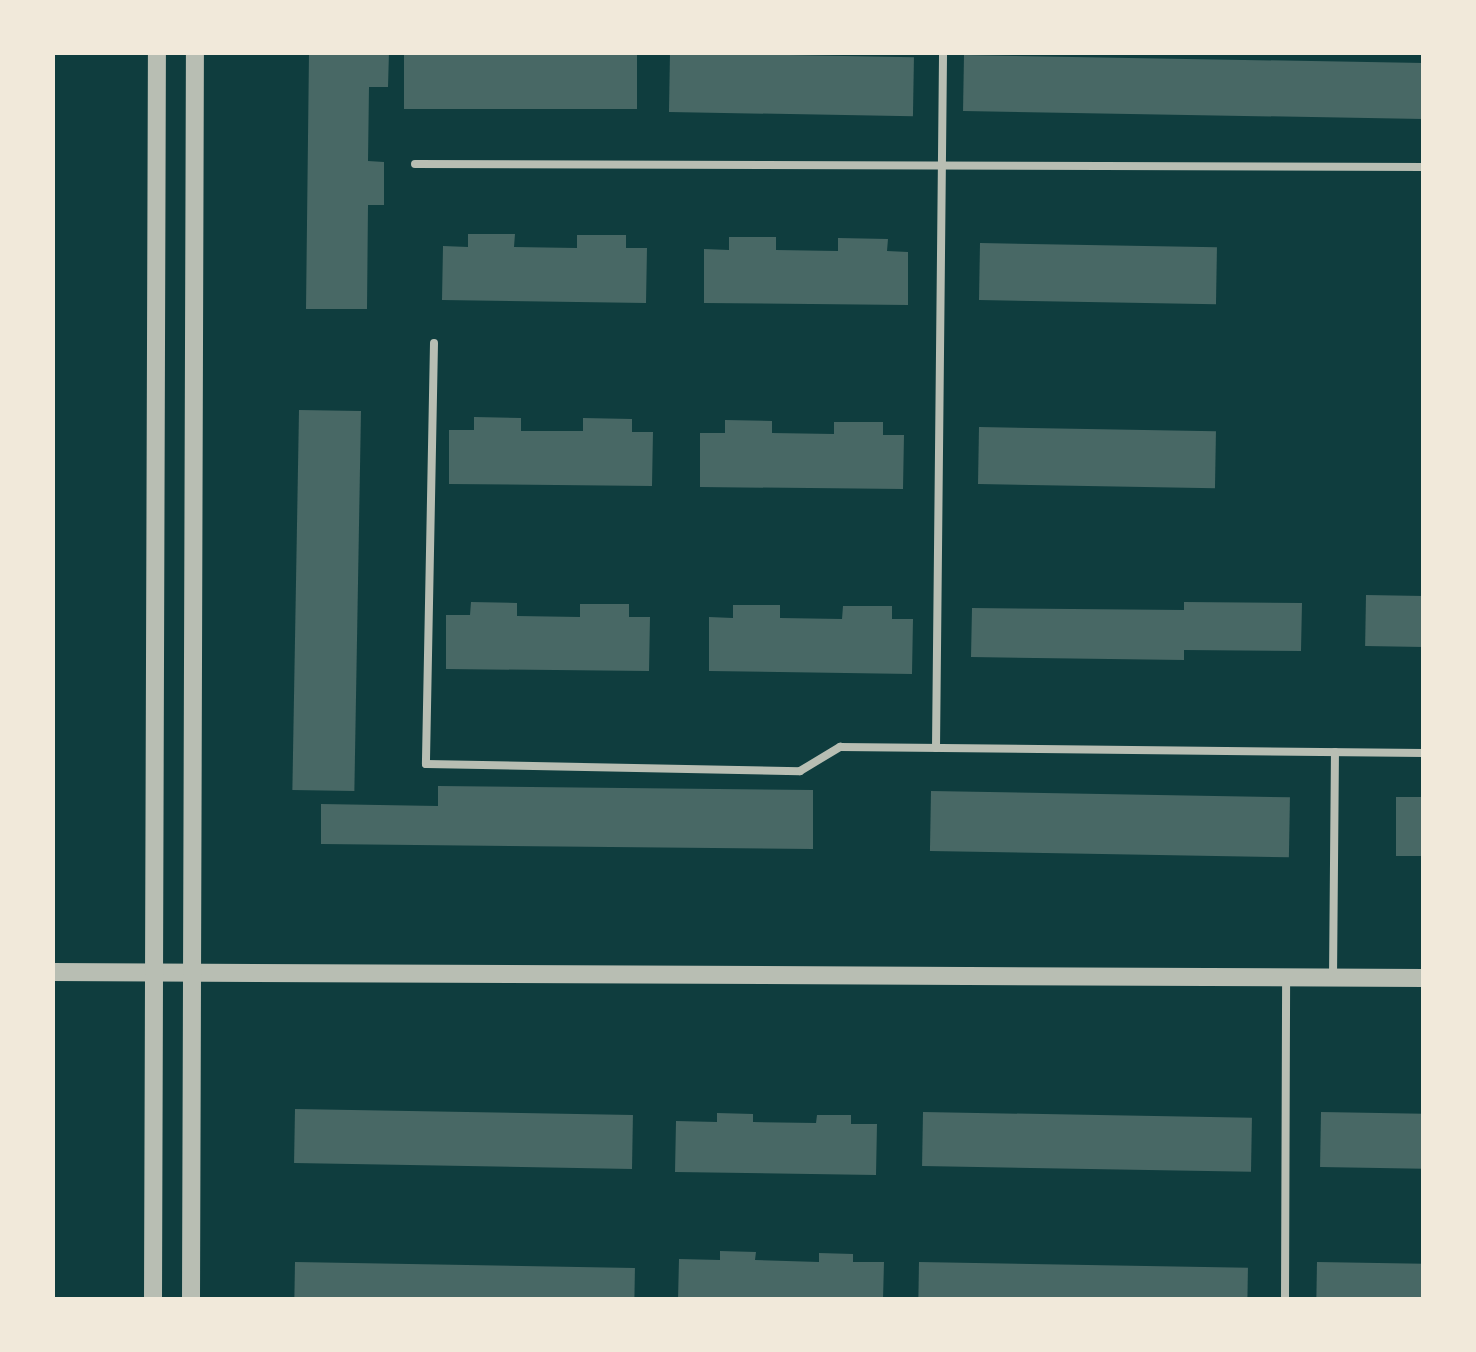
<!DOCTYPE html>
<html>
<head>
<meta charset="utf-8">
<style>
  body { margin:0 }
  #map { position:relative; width:1476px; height:1352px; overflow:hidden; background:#0f3d3e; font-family:Poppins,sans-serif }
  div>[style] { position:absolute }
  .building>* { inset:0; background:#486865; transform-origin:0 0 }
  .service>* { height:8px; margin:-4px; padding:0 4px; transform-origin:4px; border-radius:4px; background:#b8beb3 }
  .tertiary>* { height:18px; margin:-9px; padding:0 9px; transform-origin:9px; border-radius:9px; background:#b8beb3 }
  span { translate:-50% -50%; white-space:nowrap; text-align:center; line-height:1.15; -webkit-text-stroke:9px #f1e9da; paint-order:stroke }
  .frame { position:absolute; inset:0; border:55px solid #f1e9da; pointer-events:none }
</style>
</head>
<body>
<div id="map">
  <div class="building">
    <i style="clip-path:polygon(309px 52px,389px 52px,388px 87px,369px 87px,368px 161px,384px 162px,384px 205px,368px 205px,367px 309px,306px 309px)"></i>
    <i style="left:404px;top:52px;width:233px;height:57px"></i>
    <i style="left:670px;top:53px;width:244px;height:59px;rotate:1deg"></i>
    <i style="left:964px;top:55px;width:460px;height:56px;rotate:1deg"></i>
    <i style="clip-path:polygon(468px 234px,515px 234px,514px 247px,577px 248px,577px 235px,626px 235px,626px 248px,647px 248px,646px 303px,442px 300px,443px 246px,468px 247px)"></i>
    <i style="clip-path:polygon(729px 237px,776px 237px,776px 250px,838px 251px,838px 238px,888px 239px,887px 251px,908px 252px,908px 305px,704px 303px,704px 249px,729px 250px)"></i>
    <i style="left:980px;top:243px;width:237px;height:57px;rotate:1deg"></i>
    <i style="left:299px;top:410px;width:62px;height:380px;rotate:1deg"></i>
    <i style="clip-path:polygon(474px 417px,521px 418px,521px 431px,583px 431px,583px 418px,632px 419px,632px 432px,653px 432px,652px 486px,449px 484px,449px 430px,474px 430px)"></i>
    <i style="clip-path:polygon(725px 420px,772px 421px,772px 433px,834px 434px,834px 422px,883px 422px,883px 435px,904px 435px,903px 489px,700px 487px,700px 433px,725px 433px)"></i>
    <i style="left:979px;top:427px;width:237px;height:57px;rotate:1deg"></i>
    <i style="left:1366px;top:595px;width:58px;height:51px;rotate:1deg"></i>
    <i style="clip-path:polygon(471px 602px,517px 603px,517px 616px,580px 617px,580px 604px,629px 604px,629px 617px,650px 617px,649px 671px,446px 669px,446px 615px,470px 615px)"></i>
    <i style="clip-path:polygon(1184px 602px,1302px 603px,1301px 651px,1184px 650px,1184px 660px,971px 657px,972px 608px,1184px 610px)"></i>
    <i style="clip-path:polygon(733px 605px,780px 605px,780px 618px,842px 619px,843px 606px,892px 606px,892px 619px,913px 619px,912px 674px,709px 671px,709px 617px,733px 618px)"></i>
    <i style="clip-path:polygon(438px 786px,813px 790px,813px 849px,321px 844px,321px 804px,438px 806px)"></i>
    <i style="left:931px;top:791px;width:359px;height:60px;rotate:1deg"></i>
    <i style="left:1396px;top:797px;width:28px;height:59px"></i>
    <i style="left:295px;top:1109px;width:338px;height:54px;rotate:1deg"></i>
    <i style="left:923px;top:1112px;width:329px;height:54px;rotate:1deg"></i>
    <i style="left:1321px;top:1112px;width:103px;height:55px;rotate:1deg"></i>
    <i style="clip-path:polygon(717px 1113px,753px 1114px,753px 1122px,816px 1123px,817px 1115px,851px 1115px,851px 1124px,877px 1124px,876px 1175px,675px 1172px,676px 1121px,717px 1122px)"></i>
    <i style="clip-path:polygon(720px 1251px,756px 1252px,755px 1260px,819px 1262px,819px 1253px,853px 1254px,853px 1262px,884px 1262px,883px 1300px,678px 1300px,679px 1259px,720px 1260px)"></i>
    <i style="left:295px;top:1262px;width:340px;height:38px;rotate:1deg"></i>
    <i style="left:919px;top:1262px;width:329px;height:38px;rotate:1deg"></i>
    <i style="left:1317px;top:1262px;width:107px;height:38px;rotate:1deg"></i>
  </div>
  <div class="service">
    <i style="left:415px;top:164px;width:1009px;rotate:0.17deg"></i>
    <i style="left:434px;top:343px;width:421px;rotate:91.1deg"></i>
    <i style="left:426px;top:764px;width:374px;rotate:1.1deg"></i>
    <i style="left:800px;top:771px;width:47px;rotate:-31deg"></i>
    <i style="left:840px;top:747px;width:584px;rotate:0.59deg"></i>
    <i style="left:936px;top:748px;width:695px;rotate:-89.42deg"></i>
    <i style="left:1333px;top:978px;width:226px;rotate:-89.5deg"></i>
    <i style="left:1285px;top:1300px;width:323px;rotate:-89.8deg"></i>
  </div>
  <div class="tertiary">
    <i style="left:52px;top:972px;width:1372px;rotate:0.25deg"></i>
    <i style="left:153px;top:1300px;width:1248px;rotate:-89.82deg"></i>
    <i style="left:191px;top:1300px;width:1248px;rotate:-89.82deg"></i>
  </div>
  <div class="frame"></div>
</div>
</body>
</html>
